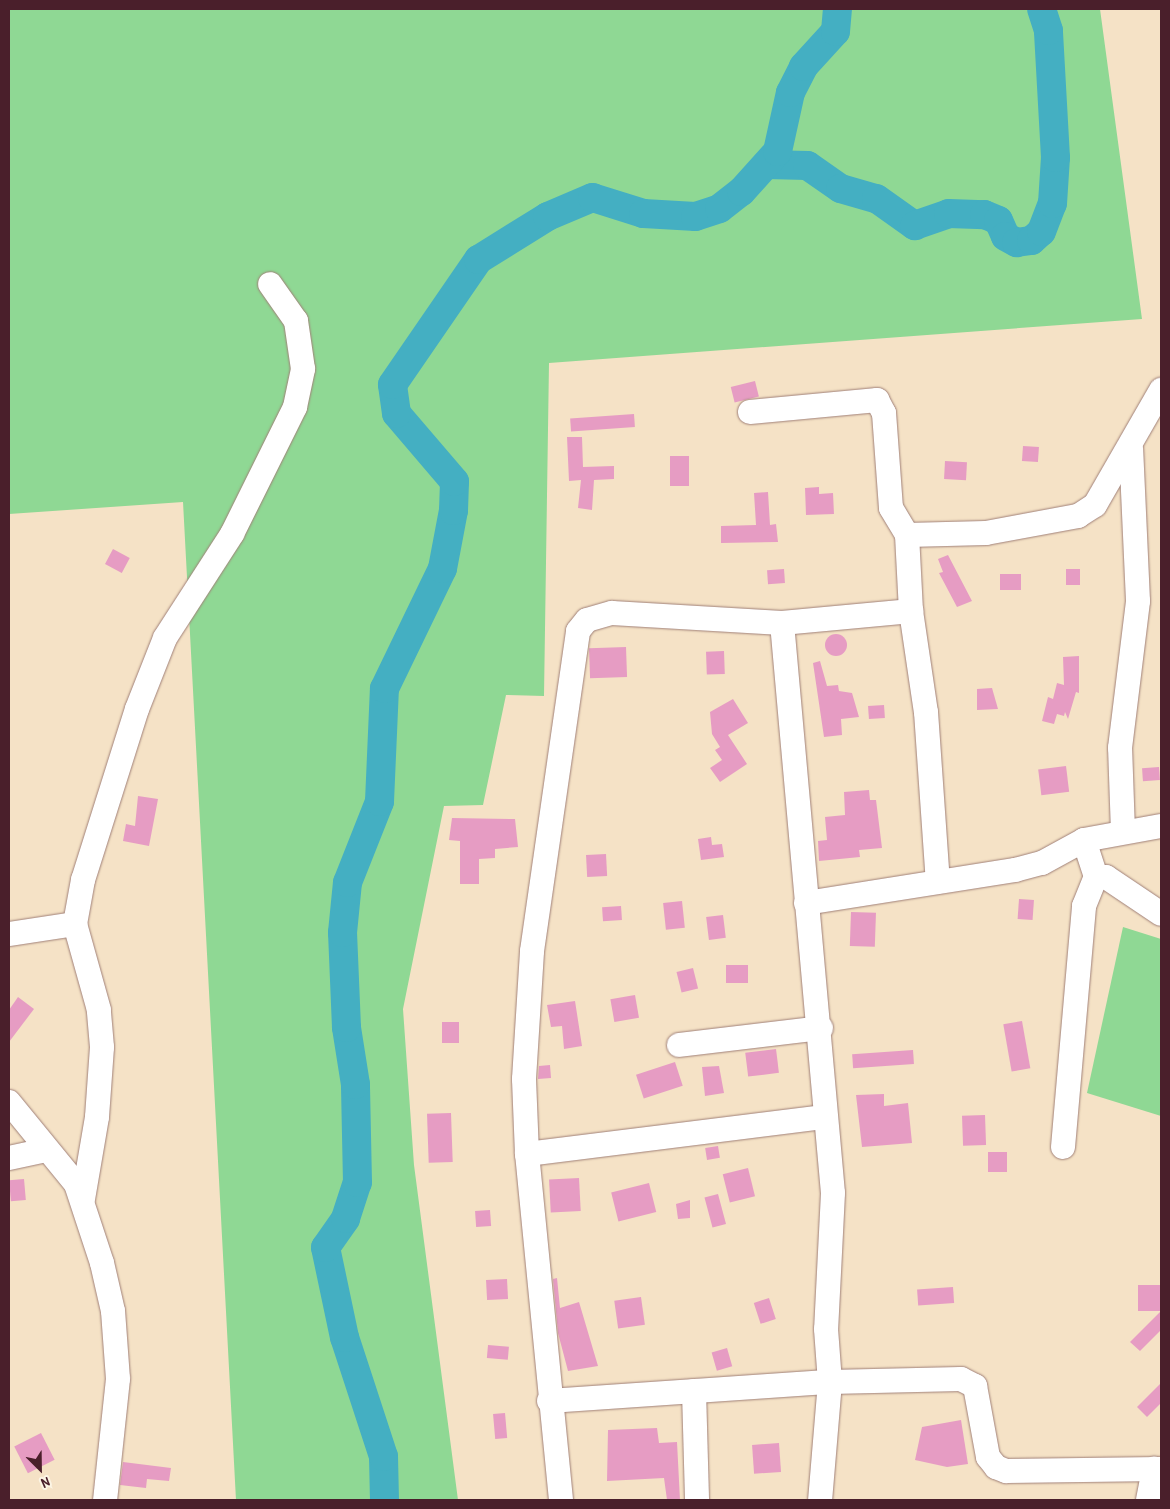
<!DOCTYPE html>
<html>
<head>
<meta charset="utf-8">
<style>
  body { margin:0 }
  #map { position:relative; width:1170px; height:1509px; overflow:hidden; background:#f5e2c6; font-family:"Patrick Hand",sans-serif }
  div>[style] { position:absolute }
  .green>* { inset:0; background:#8fd894 }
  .river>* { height:29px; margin:-14.5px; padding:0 14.5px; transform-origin:14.5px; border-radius:14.5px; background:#44afc2 }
  .building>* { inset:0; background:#e69cc3; transform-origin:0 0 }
  .round { border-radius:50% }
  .roads { filter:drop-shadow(0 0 1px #a08078) drop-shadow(0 0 1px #a08078) }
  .minor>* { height:24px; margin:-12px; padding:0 12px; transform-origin:12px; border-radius:12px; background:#fff }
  span { translate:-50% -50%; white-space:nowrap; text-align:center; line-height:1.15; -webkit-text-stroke:5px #fcf5e5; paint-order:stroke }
  .frame { position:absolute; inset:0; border:10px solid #4a1f2b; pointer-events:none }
  .north { position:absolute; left:15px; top:1444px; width:50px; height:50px; -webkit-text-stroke:4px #fcf5e5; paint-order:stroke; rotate:157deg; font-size:14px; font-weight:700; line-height:20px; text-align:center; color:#4a1f2b }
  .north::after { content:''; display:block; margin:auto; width:18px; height:22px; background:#4a1f2b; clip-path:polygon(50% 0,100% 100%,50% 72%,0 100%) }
</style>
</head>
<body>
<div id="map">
  <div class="green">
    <i style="clip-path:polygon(9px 9px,1100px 9px,1142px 319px,549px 363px,544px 696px,506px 695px,483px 805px,444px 806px,403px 1009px,414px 1165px,458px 1500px,236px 1500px,183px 502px,9px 514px)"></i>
    <i style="clip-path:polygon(1123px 927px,1161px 939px,1161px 1116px,1087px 1093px)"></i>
  </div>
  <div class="river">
    <i style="left:766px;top:164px;width:41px;rotate:1.4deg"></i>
    <i style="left:807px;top:165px;width:40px;rotate:34.9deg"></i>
    <i style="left:840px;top:188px;width:37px;rotate:16deg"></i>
    <i style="left:876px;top:198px;width:47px;rotate:35.4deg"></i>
    <i style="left:914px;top:225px;width:36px;rotate:-19deg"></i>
    <i style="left:948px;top:213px;width:36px;rotate:2deg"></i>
    <i style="left:984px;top:214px;width:15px;rotate:23deg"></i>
    <i style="left:998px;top:220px;width:17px;rotate:66deg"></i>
    <i style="left:1005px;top:236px;width:13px;rotate:29deg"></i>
    <i style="left:1016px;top:242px;width:15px;rotate:-8deg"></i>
    <i style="left:1031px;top:240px;width:13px;rotate:-42deg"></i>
    <i style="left:1041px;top:231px;width:30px;rotate:-69deg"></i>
    <i style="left:1052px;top:203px;width:46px;rotate:-86.3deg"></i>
    <i style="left:1055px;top:157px;width:127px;rotate:-93.2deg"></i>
    <i style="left:1048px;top:30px;width:22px;rotate:-108deg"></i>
    <i style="left:384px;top:1500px;width:44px;rotate:-91.3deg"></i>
    <i style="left:383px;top:1456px;width:125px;rotate:-108.1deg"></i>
    <i style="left:344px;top:1337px;width:92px;rotate:-101.9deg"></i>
    <i style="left:325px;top:1247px;width:35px;rotate:-55deg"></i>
    <i style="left:345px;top:1218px;width:38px;rotate:-72deg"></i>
    <i style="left:357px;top:1182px;width:98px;rotate:-91.2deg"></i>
    <i style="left:355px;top:1084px;width:58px;rotate:-99deg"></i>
    <i style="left:346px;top:1027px;width:95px;rotate:-92.4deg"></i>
    <i style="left:342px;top:932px;width:50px;rotate:-84.3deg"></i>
    <i style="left:347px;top:882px;width:87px;rotate:-68.4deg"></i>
    <i style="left:379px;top:801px;width:113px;rotate:-87.5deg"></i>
    <i style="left:384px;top:688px;width:133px;rotate:-64.2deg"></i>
    <i style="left:442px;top:568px;width:59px;rotate:-79.3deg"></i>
    <i style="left:453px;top:510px;width:29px;rotate:-88deg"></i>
    <i style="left:454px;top:481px;width:89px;rotate:-130.5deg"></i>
    <i style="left:396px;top:413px;width:29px;rotate:-98deg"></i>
    <i style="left:392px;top:384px;width:152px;rotate:-55.5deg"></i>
    <i style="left:478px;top:259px;width:81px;rotate:-31.9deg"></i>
    <i style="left:547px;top:216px;width:49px;rotate:-22.9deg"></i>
    <i style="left:592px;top:197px;width:53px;rotate:17.4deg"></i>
    <i style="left:643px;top:213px;width:52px;rotate:3.3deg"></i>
    <i style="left:695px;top:216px;width:25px;rotate:-18deg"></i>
    <i style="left:719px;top:208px;width:28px;rotate:-38deg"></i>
    <i style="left:741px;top:191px;width:54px;rotate:-48deg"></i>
    <i style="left:777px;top:151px;width:60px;rotate:-77.6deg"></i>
    <i style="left:790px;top:92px;width:29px;rotate:-63deg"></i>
    <i style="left:803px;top:66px;width:47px;rotate:-47.6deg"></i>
    <i style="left:835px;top:31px;width:22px;rotate:-85deg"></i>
  </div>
  <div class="building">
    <i style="left:755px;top:381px;width:16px;height:25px;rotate:76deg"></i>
    <i style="left:634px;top:414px;width:13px;height:64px;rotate:86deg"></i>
    <i style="clip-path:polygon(567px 437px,582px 437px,583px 467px,614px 466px,614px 479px,594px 480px,592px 510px,578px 508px,581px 480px,569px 481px)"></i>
    <i style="left:1023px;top:446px;width:16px;height:15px;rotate:4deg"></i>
    <i style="left:670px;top:456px;width:19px;height:30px"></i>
    <i style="left:945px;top:461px;width:22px;height:18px;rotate:3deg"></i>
    <i style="clip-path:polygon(819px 487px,819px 494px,833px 493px,834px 514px,806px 515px,805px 488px)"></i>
    <i style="clip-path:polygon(768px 492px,770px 525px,776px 524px,778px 542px,721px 543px,721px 526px,756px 525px,754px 493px)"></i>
    <i style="left:113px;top:549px;width:19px;height:17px;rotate:28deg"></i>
    <i style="clip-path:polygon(948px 555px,972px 601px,957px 607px,939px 573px,943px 572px,938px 559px)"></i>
    <i style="left:784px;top:569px;width:14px;height:17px;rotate:86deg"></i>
    <i style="left:1066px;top:569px;width:14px;height:16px"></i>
    <i style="left:1000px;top:574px;width:21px;height:16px"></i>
    <i class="round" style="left:825px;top:634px;width:22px;height:22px"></i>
    <i style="left:626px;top:647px;width:30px;height:37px;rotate:88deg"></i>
    <i style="left:724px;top:651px;width:23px;height:18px;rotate:88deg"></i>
    <i style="clip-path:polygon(1079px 656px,1079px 693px,1076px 692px,1068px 719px,1065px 712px,1064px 716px,1057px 714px,1054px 724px,1042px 721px,1048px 697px,1053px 699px,1057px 683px,1064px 685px,1063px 657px)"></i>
    <i style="clip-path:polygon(820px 661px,827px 686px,838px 685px,839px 691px,852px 693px,859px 717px,841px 719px,842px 735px,824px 737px,813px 663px)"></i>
    <i style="clip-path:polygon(992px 688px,998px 709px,977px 710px,977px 689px)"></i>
    <i style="clip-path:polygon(733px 699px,748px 723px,728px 735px,747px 764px,720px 782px,710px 768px,722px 760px,715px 750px,720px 747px,712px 734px,710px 712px)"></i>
    <i style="left:884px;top:705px;width:13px;height:16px;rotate:86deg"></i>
    <i style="left:1066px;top:766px;width:26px;height:28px;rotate:83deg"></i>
    <i style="left:1159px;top:767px;width:13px;height:17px;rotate:86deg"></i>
    <i style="clip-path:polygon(869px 790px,870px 800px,876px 800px,882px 848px,859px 850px,860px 857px,819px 861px,818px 841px,827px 840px,825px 817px,845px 815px,844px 792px)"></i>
    <i style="clip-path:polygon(138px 796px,158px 799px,149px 846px,123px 841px,126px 824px,135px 826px)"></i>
    <i style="clip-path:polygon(452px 818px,515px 819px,518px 847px,495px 849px,495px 858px,479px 859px,479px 884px,460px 884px,460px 841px,449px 840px)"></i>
    <i style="clip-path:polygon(711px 837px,712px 845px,722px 844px,724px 857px,701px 860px,698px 839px)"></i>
    <i style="left:606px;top:854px;width:22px;height:20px;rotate:87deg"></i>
    <i style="left:1019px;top:899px;width:15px;height:20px;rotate:4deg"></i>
    <i style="left:682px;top:901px;width:27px;height:19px;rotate:84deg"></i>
    <i style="left:621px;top:906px;width:14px;height:19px;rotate:86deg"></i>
    <i style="left:851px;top:912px;width:25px;height:34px;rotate:2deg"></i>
    <i style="left:723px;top:915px;width:23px;height:17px;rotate:83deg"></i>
    <i style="left:748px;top:965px;width:18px;height:22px;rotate:90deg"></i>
    <i style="left:693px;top:968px;width:21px;height:17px;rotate:76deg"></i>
    <i style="left:635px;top:995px;width:23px;height:25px;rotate:80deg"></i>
    <i style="clip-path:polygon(18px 997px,34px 1009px,9px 1042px,9px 1010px)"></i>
    <i style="clip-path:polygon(575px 1001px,582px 1046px,564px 1049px,562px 1026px,551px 1027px,547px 1005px)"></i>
    <i style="left:1022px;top:1021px;width:48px;height:19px;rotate:80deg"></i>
    <i style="left:442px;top:1022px;width:17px;height:21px"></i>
    <i style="left:776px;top:1049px;width:24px;height:31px;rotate:83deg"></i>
    <i style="left:913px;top:1050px;width:14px;height:61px;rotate:86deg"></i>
    <i style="left:675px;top:1062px;width:25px;height:41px;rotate:72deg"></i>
    <i style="clip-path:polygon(550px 1065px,551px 1078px,538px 1079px,539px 1066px)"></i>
    <i style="clip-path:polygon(719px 1066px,724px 1093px,705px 1096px,702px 1067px)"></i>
    <i style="clip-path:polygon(884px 1094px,884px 1106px,908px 1103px,912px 1143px,862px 1147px,856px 1095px)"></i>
    <i style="left:451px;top:1113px;width:49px;height:24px;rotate:88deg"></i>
    <i style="left:985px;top:1115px;width:30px;height:23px;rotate:88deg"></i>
    <i style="left:718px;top:1146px;width:12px;height:13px;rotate:81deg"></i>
    <i style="left:988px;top:1152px;width:19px;height:20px"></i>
    <i style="left:748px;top:1168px;width:29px;height:26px;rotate:76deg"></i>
    <i style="left:579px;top:1178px;width:33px;height:30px;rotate:87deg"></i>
    <i style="left:24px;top:1179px;width:21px;height:15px;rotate:85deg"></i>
    <i style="left:649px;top:1183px;width:30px;height:39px;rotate:76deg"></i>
    <i style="left:718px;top:1194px;width:31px;height:14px;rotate:75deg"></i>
    <i style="clip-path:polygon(690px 1200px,690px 1218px,678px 1219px,676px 1204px)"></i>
    <i style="left:490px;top:1210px;width:16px;height:15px;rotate:86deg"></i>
    <i style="clip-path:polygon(557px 1278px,560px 1308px,579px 1302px,598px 1366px,568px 1371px,558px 1333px,553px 1279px)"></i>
    <i style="left:507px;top:1279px;width:20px;height:21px;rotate:87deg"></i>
    <i style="clip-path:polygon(1138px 1285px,1161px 1285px,1161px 1330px,1140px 1351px,1130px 1342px,1161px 1311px,1138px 1311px)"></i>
    <i style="left:953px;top:1287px;width:16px;height:36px;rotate:86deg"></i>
    <i style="left:641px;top:1297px;width:28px;height:27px;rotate:82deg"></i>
    <i style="left:769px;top:1298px;width:22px;height:16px;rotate:72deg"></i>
    <i style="left:488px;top:1345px;width:21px;height:13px;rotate:5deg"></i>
    <i style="left:727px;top:1348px;width:19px;height:16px;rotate:74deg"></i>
    <i style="clip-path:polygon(1161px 1383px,1161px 1403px,1147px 1417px,1137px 1407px)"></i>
    <i style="left:505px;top:1413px;width:25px;height:12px;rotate:85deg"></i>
    <i style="clip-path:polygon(961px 1420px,968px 1464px,947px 1467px,915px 1460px,922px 1427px)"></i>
    <i style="clip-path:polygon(657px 1428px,659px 1443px,677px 1442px,680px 1500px,667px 1500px,664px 1478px,607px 1481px,608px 1430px)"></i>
    <i style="left:41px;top:1433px;width:30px;height:30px;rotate:63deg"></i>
    <i style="left:779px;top:1443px;width:29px;height:27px;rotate:86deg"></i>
    <i style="clip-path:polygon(123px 1462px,171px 1468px,169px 1481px,147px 1479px,146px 1488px,120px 1485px)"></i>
  </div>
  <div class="roads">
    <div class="minor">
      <i style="left:750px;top:412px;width:128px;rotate:-5.4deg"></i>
      <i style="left:877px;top:400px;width:15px;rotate:62deg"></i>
      <i style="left:884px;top:413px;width:95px;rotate:85.8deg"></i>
      <i style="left:891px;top:508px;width:31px;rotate:59deg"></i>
      <i style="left:911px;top:611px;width:102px;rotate:81.6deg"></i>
      <i style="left:926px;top:712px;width:170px;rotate:86deg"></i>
      <i style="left:782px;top:623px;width:572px;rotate:84.89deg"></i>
      <i style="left:833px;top:1193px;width:136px;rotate:92.9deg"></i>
      <i style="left:826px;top:1329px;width:53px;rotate:85.7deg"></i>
      <i style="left:830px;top:1382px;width:118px;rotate:94.8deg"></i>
      <i style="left:1123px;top:832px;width:84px;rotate:-92deg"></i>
      <i style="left:1120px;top:748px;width:148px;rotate:-83deg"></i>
      <i style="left:1138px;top:601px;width:152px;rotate:-92.6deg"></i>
      <i style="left:1084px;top:840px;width:39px;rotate:72deg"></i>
      <i style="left:1096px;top:877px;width:10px"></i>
      <i style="left:1106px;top:877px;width:66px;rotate:33.9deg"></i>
      <i style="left:806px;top:903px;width:212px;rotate:-9deg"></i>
      <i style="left:1015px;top:870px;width:28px;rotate:-15deg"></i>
      <i style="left:1042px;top:863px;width:48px;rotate:-28.7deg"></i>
      <i style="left:1084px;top:840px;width:78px;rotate:-10.3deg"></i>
      <i style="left:9px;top:934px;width:67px;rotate:-8.6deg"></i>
      <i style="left:679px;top:1045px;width:143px;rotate:-6.8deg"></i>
      <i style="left:9px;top:1102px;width:106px;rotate:50.7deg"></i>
      <i style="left:76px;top:1184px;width:83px;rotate:71.8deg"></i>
      <i style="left:102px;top:1263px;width:49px;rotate:77.1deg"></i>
      <i style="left:113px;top:1311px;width:68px;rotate:85.8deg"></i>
      <i style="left:118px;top:1379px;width:122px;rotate:96.1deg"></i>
      <i style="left:1063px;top:1147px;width:242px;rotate:-85deg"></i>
      <i style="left:1084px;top:906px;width:31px;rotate:-68deg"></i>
      <i style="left:527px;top:1154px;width:300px;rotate:-7.1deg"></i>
      <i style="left:9px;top:1158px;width:38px;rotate:-12deg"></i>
      <i style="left:83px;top:1199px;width:83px;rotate:-80.3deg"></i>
      <i style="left:97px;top:1117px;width:70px;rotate:-85.9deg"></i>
      <i style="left:102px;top:1047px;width:37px;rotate:-95deg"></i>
      <i style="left:99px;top:1010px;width:89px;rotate:-105.6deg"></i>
      <i style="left:75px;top:924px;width:45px;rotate:-79.7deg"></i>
      <i style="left:83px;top:880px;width:179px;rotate:-72.5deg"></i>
      <i style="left:137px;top:709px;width:76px;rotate:-68.5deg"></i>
      <i style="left:165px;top:638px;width:124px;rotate:-57.2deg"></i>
      <i style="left:232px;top:534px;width:142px;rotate:-63.6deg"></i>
      <i style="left:295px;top:407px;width:39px;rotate:-78deg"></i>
      <i style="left:303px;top:369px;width:49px;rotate:-98.3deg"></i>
      <i style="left:296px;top:321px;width:45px;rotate:-125.1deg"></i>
      <i style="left:694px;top:1391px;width:109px;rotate:88.4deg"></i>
      <i style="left:549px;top:1401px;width:282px;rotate:-3.9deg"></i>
      <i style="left:830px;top:1382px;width:131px;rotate:-1.3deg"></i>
      <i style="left:961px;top:1379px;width:16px;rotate:27deg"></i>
      <i style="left:975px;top:1386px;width:72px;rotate:79.6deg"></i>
      <i style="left:988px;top:1457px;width:13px;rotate:51deg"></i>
      <i style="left:996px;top:1467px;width:11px;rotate:22deg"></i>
      <i style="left:1006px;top:1471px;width:155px;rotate:-0.7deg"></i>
      <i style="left:561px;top:1500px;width:348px;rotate:-95.6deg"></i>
      <i style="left:527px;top:1154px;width:75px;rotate:-92.3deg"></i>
      <i style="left:524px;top:1079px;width:128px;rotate:-86.4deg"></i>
      <i style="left:532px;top:951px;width:323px;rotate:-81.8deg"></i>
      <i style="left:578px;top:631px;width:14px;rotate:-51deg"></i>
      <i style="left:587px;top:620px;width:26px;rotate:-16deg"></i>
      <i style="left:612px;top:613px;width:170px;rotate:3.4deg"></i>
      <i style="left:782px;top:623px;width:130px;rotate:-5.3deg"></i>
      <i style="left:911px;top:611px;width:76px;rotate:-93deg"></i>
      <i style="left:907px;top:535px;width:79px;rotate:-1.5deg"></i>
      <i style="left:986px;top:533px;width:94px;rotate:-10.5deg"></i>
      <i style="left:1078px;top:516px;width:20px;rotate:-33deg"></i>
      <i style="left:1095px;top:505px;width:133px;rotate:-60.1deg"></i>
      <i style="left:1148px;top:1500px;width:32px;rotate:-79deg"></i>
    </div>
  </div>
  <div class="frame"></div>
  <div class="north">N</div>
</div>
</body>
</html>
